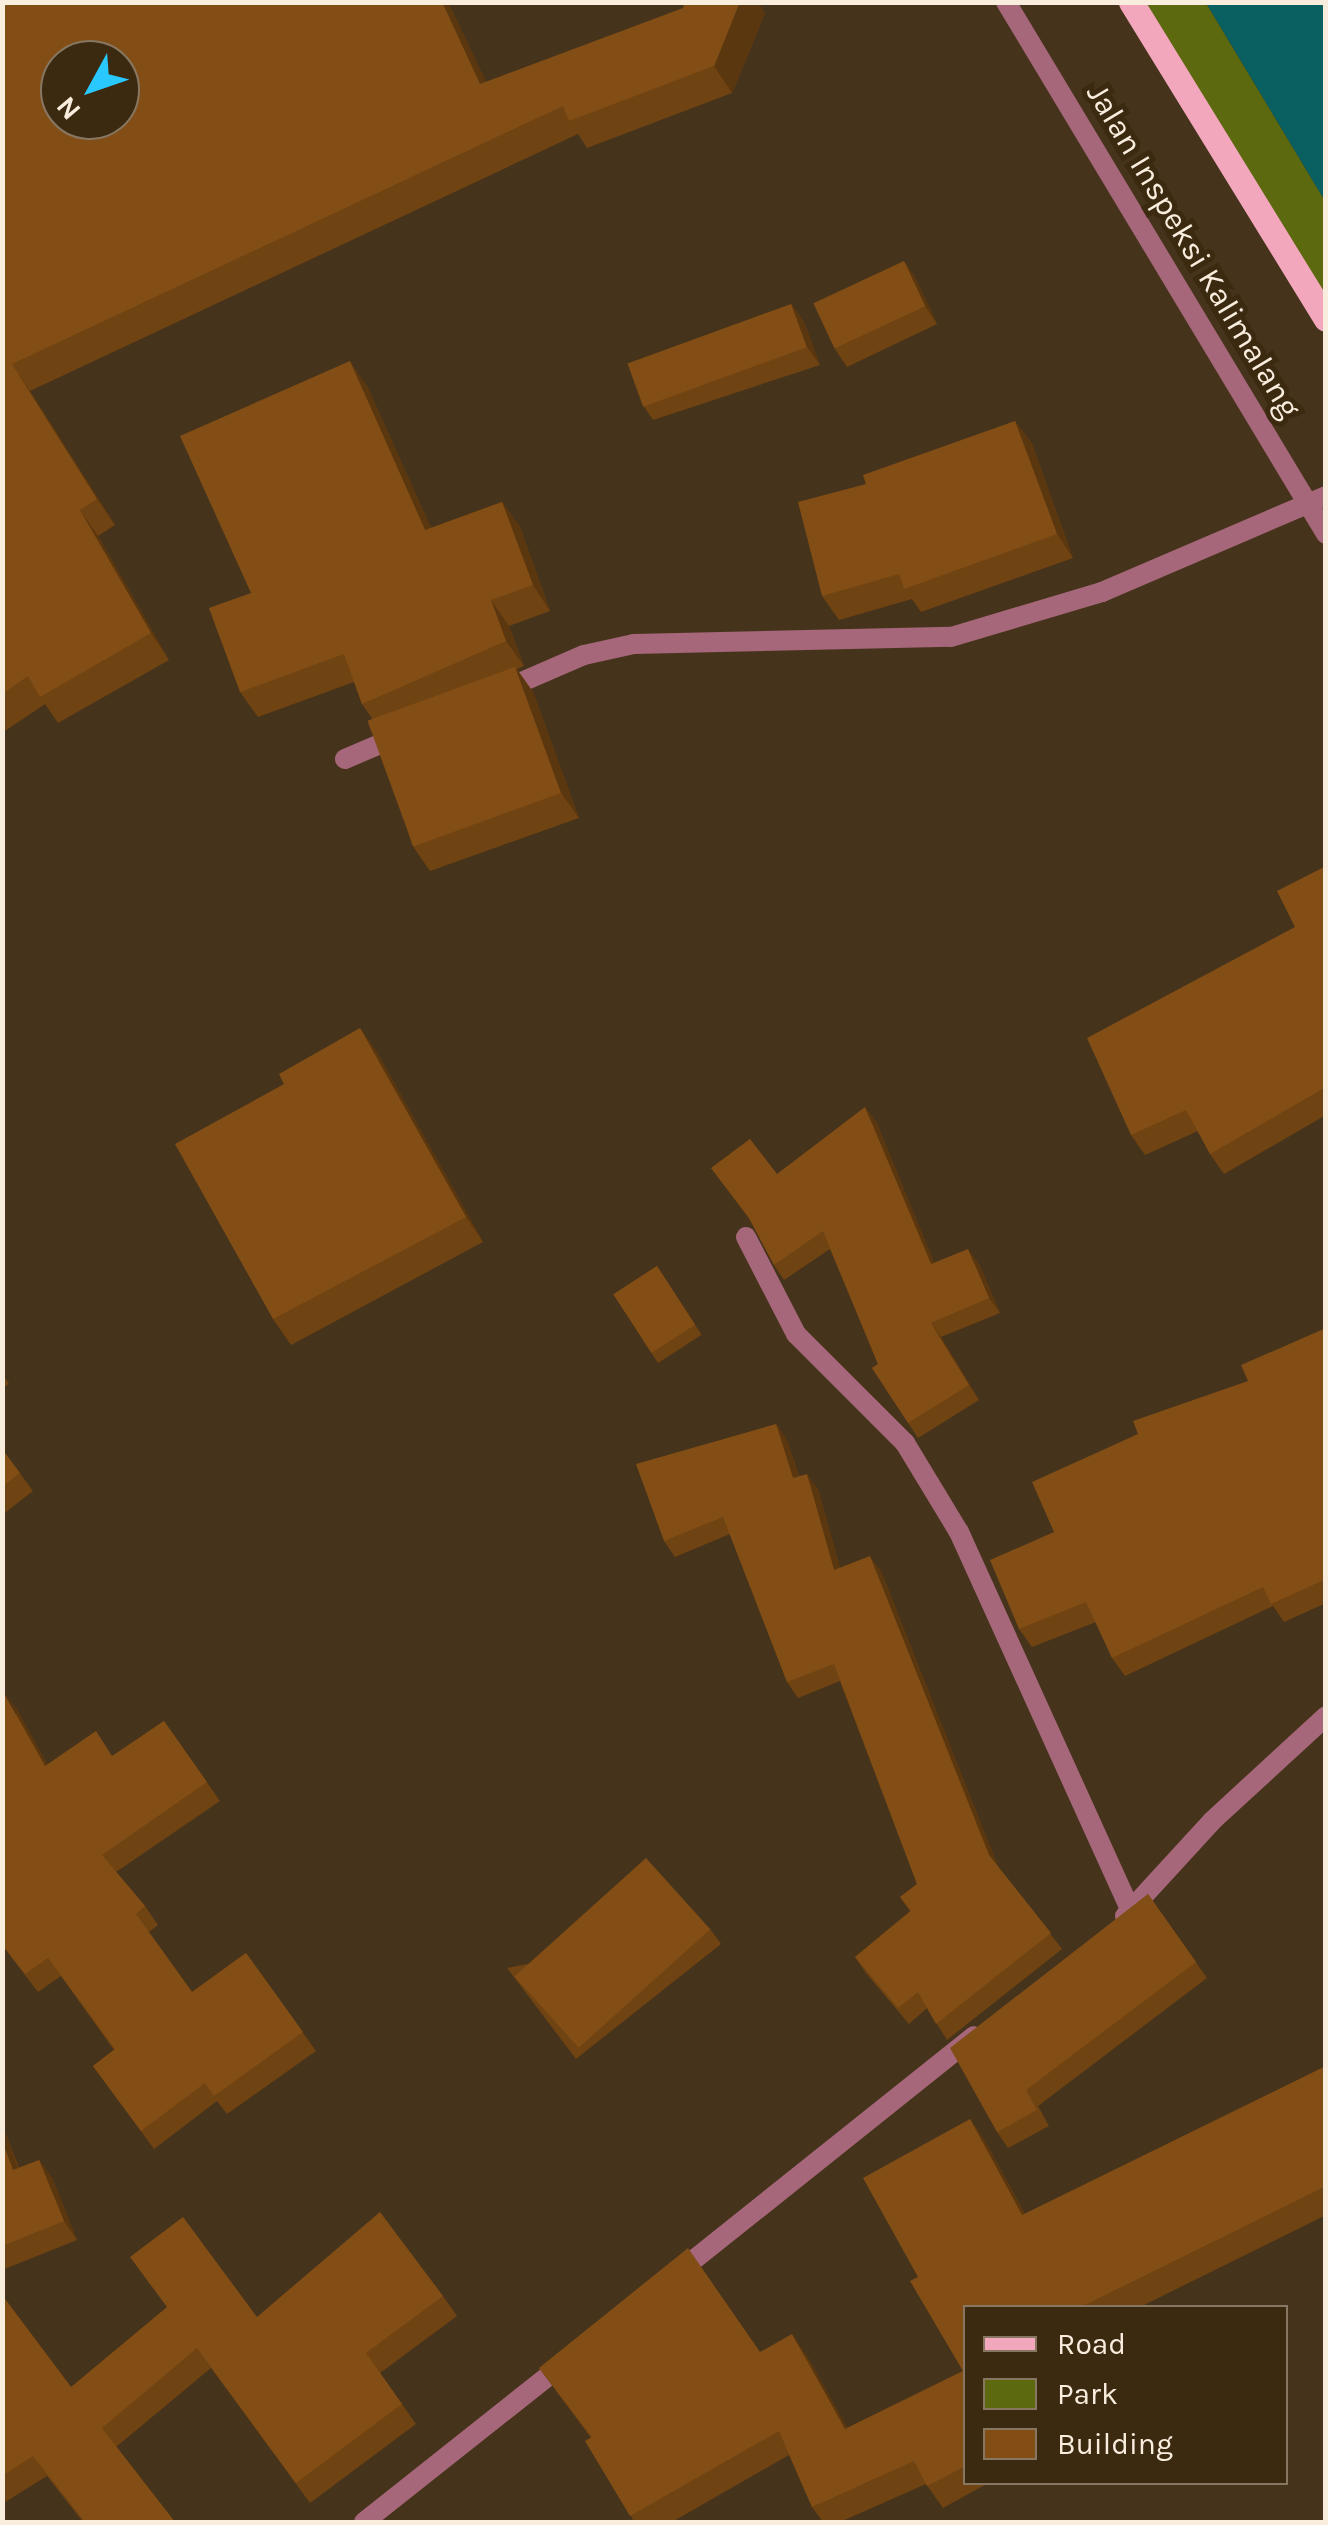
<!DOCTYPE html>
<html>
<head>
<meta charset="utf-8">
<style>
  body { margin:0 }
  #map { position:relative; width:1328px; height:2525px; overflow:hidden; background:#46331b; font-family:Karla,sans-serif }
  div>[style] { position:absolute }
  .green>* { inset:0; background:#5c690f }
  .water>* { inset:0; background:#0a6061 }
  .service>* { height:20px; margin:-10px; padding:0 10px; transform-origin:10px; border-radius:10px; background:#a56779 }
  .minor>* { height:20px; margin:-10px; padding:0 10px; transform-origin:10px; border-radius:10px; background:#a56779 }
  .primary>* { height:25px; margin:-12.5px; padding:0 12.5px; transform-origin:12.5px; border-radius:12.5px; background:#f3a7bc }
  .wall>* { inset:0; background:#704312; transform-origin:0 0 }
  .shaded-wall>* { inset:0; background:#5b370f }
  .building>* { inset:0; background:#824e15; transform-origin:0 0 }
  span { translate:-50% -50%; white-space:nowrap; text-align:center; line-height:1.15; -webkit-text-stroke:10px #3b2910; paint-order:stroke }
  .street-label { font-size:32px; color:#f9edde }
  .frame { position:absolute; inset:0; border:5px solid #f9edde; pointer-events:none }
  .legend { position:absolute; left:963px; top:2305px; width:325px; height:180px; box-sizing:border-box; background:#3b2910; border:2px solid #877762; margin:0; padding:12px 18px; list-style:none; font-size:30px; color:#f9edde }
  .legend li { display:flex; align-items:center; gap:20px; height:50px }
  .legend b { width:50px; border:2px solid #877762 }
  .north { position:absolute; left:40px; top:40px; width:100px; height:100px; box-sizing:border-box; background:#3b2910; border:2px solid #877762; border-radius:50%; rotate:230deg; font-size:28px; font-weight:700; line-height:40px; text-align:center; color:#f9edde }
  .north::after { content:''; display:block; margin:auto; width:35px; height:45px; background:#29c8ff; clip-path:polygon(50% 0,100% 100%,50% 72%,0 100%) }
</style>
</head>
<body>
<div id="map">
  <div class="green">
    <i style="clip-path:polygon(1131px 3px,1206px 3px,1325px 201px,1325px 319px)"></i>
  </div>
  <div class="water">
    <i style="clip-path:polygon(1206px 3px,1325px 3px,1325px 201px)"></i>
  </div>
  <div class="service">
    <i style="left:503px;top:690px;width:88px;rotate:-23.4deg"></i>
    <i style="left:584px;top:655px;width:51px;rotate:-12.4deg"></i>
    <i style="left:634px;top:644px;width:317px;rotate:-1.3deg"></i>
    <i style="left:951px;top:637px;width:158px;rotate:-16.6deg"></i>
    <i style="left:1102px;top:592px;width:244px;rotate:-23.2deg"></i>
    <i style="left:345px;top:759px;width:59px;rotate:-23.1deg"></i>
  </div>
  <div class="minor">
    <i style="left:1006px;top:2px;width:621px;rotate:58.97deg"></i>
    <i style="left:746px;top:1237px;width:109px;rotate:62.7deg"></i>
    <i style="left:796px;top:1334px;width:154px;rotate:45deg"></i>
    <i style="left:905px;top:1443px;width:104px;rotate:58.8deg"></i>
    <i style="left:959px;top:1532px;width:416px;rotate:65.6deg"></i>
    <i style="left:1125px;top:1916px;width:129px;rotate:-47.5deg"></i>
    <i style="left:1212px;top:1821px;width:155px;rotate:-42.6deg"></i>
    <i style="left:676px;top:2274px;width:381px;rotate:-38.6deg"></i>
    <i style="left:364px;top:2522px;width:259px;rotate:-38.4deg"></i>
  </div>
  <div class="primary">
    <i style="left:1131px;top:2px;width:372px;rotate:58.4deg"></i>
  </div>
  <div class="wall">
    <i style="clip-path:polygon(2px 2px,336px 5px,340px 2px,448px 2px,486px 82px,765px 13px,732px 93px,587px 148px,578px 134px,30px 391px,115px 525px,98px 536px,169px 660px,58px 723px,45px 704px,2px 733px)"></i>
    <i style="clip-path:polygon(904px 261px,916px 279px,937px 324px,847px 367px,835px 349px)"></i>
    <i style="clip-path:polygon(791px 304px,804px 322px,820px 365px,653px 420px,641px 402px)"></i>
    <i style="clip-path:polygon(367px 386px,431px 528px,502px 502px,520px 527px,550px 611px,509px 626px,524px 666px,517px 669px,533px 692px,579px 818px,430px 871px,412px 845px,378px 727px,362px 704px,354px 682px,258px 717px,240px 692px,251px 593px)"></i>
    <i style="clip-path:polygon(1015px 421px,1032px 444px,1073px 558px,921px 612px,912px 599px,839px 620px,822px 596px,866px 484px)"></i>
    <i style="clip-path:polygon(1326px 866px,1326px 1115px,1224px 1174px,1210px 1154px,1198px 1131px,1145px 1155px,1131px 1135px,1295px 927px)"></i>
    <i style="clip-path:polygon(360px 1028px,378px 1054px,483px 1242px,291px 1345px,273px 1319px,284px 1084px)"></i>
    <i style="clip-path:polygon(876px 1121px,934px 1263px,979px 1264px,1000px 1313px,941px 1337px,979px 1400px,918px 1438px,872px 1368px,878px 1364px,830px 1249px,784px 1280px,774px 1265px,750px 1220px,711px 1168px,777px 1174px)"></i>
    <i style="left:657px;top:1266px;width:82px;height:52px;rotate:57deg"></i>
    <i style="clip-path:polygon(1326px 1328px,1326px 1603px,1284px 1622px,1273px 1606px,1125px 1676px,1112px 1658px,1096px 1622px,1032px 1647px,1019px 1629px,1054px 1532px,1138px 1434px,1248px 1381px)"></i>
    <i style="clip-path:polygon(2px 1373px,9px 1384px,2px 1388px)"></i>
    <i style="clip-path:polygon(776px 1424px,787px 1440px,799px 1476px,818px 1489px,840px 1568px,881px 1571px,998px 1867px,1062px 1949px,947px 2040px,927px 2008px,909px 2024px,866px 1973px,855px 1957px,910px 1911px,900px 1897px,917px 1884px,840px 1681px,798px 1698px,787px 1682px,730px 1534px,675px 1557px,664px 1541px)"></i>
    <i style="clip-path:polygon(2px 1449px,33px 1491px,2px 1515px)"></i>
    <i style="clip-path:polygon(16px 1708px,47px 1764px,113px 1756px,164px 1721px,220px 1801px,116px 1872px,145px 1906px,158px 1925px,149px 1932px,192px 1992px,246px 1953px,316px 2051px,227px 2114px,217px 2101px,154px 2149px,93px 2066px,114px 2050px,61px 1976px,38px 1992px,2px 1945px)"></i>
    <i style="clip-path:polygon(1148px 1894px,1207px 1978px,1038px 2106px,1049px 2126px,1008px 2148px,997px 2132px)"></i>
    <i style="clip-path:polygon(710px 1929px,721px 1944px,576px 2059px,507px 1968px)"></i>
    <i style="clip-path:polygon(1326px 2066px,1326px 2215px,1138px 2308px,966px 2308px,966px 2482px,990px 2482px,943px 2508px,926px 2484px,840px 2522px,823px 2522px,812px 2507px,789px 2455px,672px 2522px,634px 2522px,591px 2438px,539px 2368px,760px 2352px,807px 2356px,847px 2428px,963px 2371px,918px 2277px,970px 2119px,985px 2141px,1025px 2214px)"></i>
    <i style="clip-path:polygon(2px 2125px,19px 2168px,39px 2160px,52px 2178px,77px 2240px,2px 2270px)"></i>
    <i style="clip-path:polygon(2px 2295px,71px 2387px,257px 2317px,443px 2296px,457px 2316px,380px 2373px,416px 2424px,310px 2503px,211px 2368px,116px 2447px,175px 2522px,83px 2522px,47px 2476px,2px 2504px)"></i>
  </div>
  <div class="shaded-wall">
    <i style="clip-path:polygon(442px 2px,448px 2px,499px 110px,480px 84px)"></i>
    <i style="clip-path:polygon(740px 2px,758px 2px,765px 13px,732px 93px,714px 66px)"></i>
    <i style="clip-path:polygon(904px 261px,916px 279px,937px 324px,925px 306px)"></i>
    <i style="clip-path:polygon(791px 304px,804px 322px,820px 365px,807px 347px)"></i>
    <i style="clip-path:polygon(350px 361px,367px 386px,443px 555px,425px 530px)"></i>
    <i style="clip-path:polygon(12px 364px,30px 391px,115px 525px,97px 499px)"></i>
    <i style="clip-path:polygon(1015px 421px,1032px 444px,1073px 558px,1057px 534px)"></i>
    <i style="clip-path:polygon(502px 502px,520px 527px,550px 611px,533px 585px)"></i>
    <i style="clip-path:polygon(80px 510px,98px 536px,169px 660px,151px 633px)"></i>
    <i style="clip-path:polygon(491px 600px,509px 626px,524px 666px,506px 641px)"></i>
    <i style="clip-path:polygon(515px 667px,533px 692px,579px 818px,561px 793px)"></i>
    <i style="clip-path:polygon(360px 1028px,378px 1054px,483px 1242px,466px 1217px)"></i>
    <i style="clip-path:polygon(865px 1107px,876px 1121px,941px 1279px,931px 1264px)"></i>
    <i style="clip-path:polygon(968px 1249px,979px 1264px,1000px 1313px,989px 1298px)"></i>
    <i style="clip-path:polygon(931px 1323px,941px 1337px,979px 1400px,969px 1385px)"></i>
    <i style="clip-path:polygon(776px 1424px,787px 1440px,804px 1493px,793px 1478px)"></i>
    <i style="clip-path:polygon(807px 1474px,818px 1489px,845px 1586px,834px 1570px)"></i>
    <i style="clip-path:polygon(870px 1556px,881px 1571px,1000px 1871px,989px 1855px)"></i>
    <i style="clip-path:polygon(3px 1690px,16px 1708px,58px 1784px,45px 1766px)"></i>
    <i style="clip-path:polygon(970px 2119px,985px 2141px,1037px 2237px,1022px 2215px)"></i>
    <i style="clip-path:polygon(2px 2125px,26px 2189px,13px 2170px,2px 2141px)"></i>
    <i style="clip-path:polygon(39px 2160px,52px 2178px,77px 2240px,64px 2221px)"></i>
    <i style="clip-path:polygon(792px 2334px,807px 2356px,860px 2450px,845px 2429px)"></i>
  </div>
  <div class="building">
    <i style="clip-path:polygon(evenodd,2px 2px,335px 2px,336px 5px,340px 2px,442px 2px,480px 84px,683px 8px,685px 2px,740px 2px,714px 66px,569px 121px,563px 106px,12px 364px,97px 499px,80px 510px,151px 633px,40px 697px,28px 676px,2px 694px,2px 2px,60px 60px,120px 60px,120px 120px,60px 120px,60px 60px)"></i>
    <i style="left:904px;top:261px;width:50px;height:100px;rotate:65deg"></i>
    <i style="left:791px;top:304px;width:46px;height:174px;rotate:70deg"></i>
    <i style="clip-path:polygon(350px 361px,425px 530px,502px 502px,533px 585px,491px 600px,506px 641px,362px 704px,344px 654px,240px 692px,209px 608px,251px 593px,180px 436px)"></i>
    <i style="clip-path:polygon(1015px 421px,1057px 534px,904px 589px,899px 574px,822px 596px,798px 502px,866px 484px,863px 475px)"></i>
    <i style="left:515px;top:667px;width:134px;height:157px;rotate:70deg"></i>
    <i style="clip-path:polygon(1326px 866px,1326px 1087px,1210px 1154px,1186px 1110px,1131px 1135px,1087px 1038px,1295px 927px,1277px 891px)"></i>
    <i style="clip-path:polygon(360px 1028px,466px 1217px,273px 1319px,175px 1144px,284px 1084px,279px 1074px)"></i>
    <i style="clip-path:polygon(865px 1107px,931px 1264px,968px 1249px,989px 1298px,931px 1323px,969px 1385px,908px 1423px,872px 1368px,878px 1364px,823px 1231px,774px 1265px,748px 1216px,711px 1168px,750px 1139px,777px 1174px)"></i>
    <i style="left:657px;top:1266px;width:70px;height:52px;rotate:57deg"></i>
    <i style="clip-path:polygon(1326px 1328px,1326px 1579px,1271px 1604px,1263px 1587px,1112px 1658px,1086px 1602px,1019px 1629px,990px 1560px,1054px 1532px,1032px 1482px,1138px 1434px,1133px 1421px,1248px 1381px,1241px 1365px)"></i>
    <i style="clip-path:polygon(776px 1424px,793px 1478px,807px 1474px,834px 1570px,870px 1556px,989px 1855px,1051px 1933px,936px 2024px,918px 1992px,898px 2008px,855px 1957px,911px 1911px,900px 1897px,917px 1884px,834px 1664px,787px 1682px,723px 1517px,664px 1541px,636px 1464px)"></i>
    <i style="clip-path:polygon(2px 1449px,20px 1473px,2px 1487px)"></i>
    <i style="clip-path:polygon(2px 1690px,45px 1766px,96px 1731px,112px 1756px,164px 1721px,207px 1782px,102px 1855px,145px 1906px,136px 1914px,192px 1992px,246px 1953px,303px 2032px,214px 2096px,205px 2083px,141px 2131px,93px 2066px,115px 2049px,48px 1958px,25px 1974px,2px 1944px)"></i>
    <i style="left:646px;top:1858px;width:96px;height:177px;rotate:48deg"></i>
    <i style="clip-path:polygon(1148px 1894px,1196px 1962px,1026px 2090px,1037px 2110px,997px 2132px,950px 2048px)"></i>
    <i style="clip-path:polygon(1326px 2066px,1326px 2186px,1079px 2308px,966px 2308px,966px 2466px,927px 2486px,914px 2461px,812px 2507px,779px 2431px,630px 2516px,585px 2441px,592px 2437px,539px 2368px,688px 2248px,760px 2352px,792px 2334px,845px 2429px,963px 2371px,910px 2281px,918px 2277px,863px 2178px,970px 2119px,1022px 2215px)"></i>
    <i style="clip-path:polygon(2px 2141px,13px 2170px,39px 2160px,64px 2221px,2px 2246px)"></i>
    <i style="clip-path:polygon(380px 2212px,443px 2296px,366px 2353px,402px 2404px,296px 2483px,197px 2348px,102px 2428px,175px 2522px,85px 2522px,33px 2456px,2px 2476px,2px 2295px,71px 2387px,167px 2307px,130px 2257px,183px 2217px,257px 2317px)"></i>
  </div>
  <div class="street-label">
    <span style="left:1193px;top:251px;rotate:59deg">Jalan Inspeksi Kalimalang</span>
  </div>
  <div class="frame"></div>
  <ul class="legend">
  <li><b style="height:12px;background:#f3a7bc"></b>Road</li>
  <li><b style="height:28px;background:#5c690f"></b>Park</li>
  <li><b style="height:28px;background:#824e15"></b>Building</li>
  </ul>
  <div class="north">N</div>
</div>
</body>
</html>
